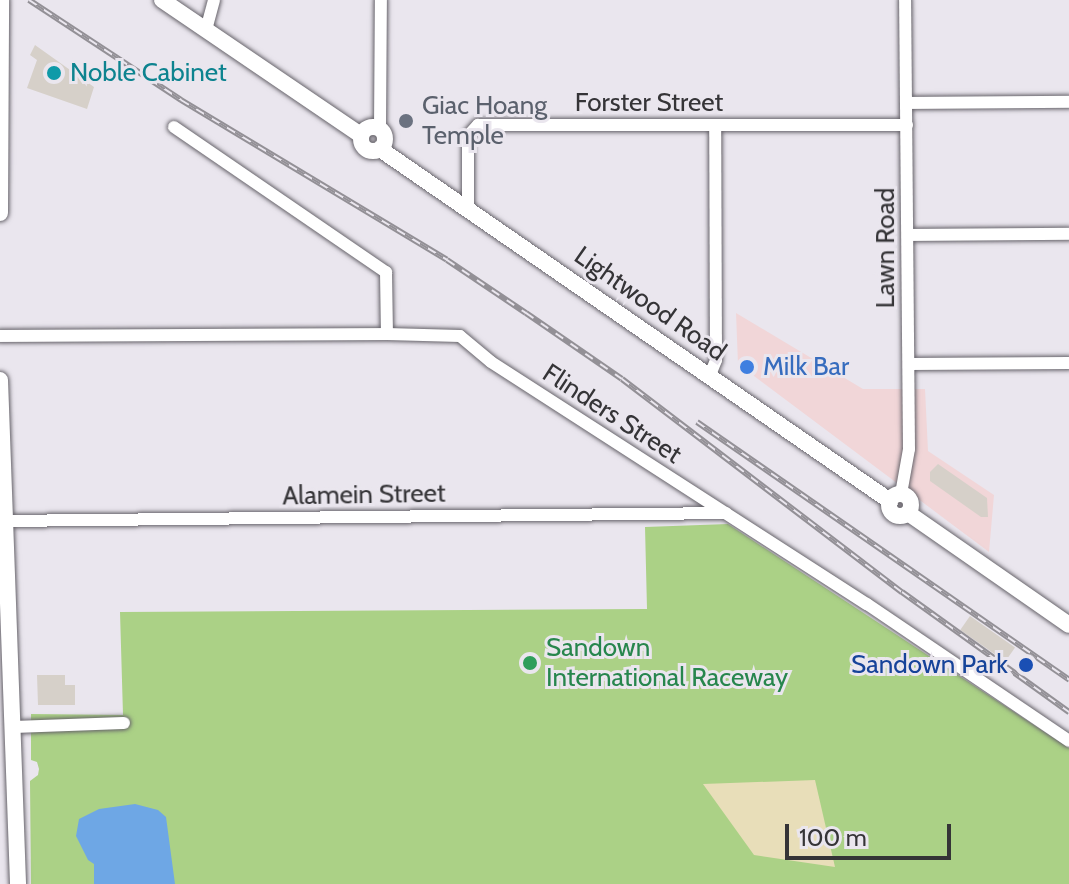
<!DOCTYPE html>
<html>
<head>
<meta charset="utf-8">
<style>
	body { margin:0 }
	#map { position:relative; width:1069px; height:884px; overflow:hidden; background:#eae6ee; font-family:Cabin,sans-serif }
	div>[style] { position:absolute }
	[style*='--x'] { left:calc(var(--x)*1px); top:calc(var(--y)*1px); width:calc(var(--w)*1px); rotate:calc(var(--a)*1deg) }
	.commercial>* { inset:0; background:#f1d6d8 }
	.green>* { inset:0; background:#abd186 }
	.sand>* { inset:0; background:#e8deb9 }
	.water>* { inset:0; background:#6ea7e5 }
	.building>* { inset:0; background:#d6d0c9; transform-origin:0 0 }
	.roads { filter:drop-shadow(0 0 2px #67646b) drop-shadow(0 0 2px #67646b) }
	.minor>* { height:12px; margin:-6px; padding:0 6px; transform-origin:6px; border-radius:6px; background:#fff }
	.secondary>* { height:16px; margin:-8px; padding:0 8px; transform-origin:8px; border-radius:8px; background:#fff }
	.secondary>.ring { margin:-8px; padding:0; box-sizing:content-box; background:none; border:16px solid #fff; border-radius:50% }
	.rail>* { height:6px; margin-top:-3px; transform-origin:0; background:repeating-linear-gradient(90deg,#eae6ee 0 9px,#939096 0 18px); box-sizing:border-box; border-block:2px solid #939096 }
	.dots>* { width:22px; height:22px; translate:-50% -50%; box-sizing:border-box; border:4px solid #eae6ee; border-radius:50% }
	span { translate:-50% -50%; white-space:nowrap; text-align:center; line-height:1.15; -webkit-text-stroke:6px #eae6ee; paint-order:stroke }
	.culture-label { font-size:26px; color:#0d838f }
	.left { translate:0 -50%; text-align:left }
	.street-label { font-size:26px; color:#353437 }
	.worship-label { font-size:26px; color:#5b616d }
	.shop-label { font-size:26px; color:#366cbe }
	.leisure-label { font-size:26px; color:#27864d }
	.transit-label { font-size:26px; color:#164399 }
	.right { translate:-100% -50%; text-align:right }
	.scale { position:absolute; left:785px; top:824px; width:166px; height:36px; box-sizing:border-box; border:4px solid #353437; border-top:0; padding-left:10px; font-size:24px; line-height:28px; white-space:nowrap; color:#353437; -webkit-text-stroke:6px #eae6ee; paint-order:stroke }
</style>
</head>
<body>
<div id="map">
	<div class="commercial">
		<i style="clip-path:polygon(736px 313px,863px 389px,925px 389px,928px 451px,994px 495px,989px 552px,738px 364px)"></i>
	</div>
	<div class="green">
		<i style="clip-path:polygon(728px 524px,1069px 748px,1069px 884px,31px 884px,30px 781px,38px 775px,39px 769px,37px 762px,31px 760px,31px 714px,123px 715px,120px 612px,647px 609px,645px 527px)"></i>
	</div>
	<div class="sand">
		<i style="clip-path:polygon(815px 780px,835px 867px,754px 855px,703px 784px)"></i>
	</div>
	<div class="water">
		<i style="clip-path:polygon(135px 804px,158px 810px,166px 817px,175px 884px,94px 884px,94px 864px,88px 860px,76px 836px,79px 819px,99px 809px)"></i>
	</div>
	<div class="building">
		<i style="clip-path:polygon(35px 45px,94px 87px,87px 109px,27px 88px,37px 60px,30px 55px)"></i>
		<i style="clip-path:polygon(938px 464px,987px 498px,988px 517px,981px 517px,930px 481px,930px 472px)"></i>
		<i style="left:970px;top:616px;width:55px;height:17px;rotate:35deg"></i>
		<i style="clip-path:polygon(37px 675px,65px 675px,65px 685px,75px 685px,75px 705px,38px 705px)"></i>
	</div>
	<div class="roads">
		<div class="minor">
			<i style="--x:206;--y:30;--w:31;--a:-75"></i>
			<i style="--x:907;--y:103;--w:162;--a:-0.4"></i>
			<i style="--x:174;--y:127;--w:257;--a:34.4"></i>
			<i style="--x:386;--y:272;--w:62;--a:89.1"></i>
			<i style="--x:387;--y:334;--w:73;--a:1.6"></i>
			<i style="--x:460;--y:336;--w:40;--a:40"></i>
			<i style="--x:491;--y:362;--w:447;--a:32.8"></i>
			<i style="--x:867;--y:604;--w:244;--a:34.1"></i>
			<i style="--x:380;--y:128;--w:128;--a:-89.6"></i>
			<i style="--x:468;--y:209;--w:73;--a:-90"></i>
			<i style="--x:468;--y:136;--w:15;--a:-48"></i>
			<i style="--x:478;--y:125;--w:429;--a:0"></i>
			<i style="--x:909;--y:235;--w:160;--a:-0.4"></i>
			<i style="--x:0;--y:336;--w:387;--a:-0.3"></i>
			<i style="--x:909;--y:364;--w:160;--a:-0.4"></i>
			<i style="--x:710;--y:375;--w:16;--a:-68"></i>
			<i style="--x:716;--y:360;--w:234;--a:-90.2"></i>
			<i style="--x:901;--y:494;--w:46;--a:-79.9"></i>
			<i style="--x:909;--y:449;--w:449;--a:-90.5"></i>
			<i style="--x:2;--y:521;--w:724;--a:-0.63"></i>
			<i style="--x:13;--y:727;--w:111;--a:-2.1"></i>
		</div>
		<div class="secondary">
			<i style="--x:162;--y:0;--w:240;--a:34.2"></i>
			<i class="ring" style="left:361px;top:127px;width:8px;height:8px"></i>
			<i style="--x:380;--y:149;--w:620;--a:34.61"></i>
			<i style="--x:0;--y:213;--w:213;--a:-89.7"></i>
			<i style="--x:0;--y:380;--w:504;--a:87.95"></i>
			<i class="ring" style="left:889px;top:494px;width:6px;height:6px"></i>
			<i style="--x:908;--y:513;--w:196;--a:34.8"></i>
		</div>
	</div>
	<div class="rail">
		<i style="--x:29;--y:0;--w:182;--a:33.3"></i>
		<i style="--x:181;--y:100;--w:310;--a:31"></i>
		<i style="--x:447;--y:260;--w:95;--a:33.9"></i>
		<i style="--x:526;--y:313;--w:116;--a:34.5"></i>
		<i style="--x:622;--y:379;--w:352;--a:37.3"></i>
		<i style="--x:902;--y:592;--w:206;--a:35.7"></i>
		<i style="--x:697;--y:422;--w:453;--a:34.7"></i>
	</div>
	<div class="dots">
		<i style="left:54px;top:73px;background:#0f9aa8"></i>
		<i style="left:406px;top:121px;background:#6b7280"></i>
		<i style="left:747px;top:367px;background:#3f7fe0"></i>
		<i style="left:530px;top:663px;background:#2e9e5b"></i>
		<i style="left:1026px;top:665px;background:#1a4fb4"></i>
	</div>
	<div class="culture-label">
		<span class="left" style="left:70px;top:73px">Noble Cabinet</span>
	</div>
	<div class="street-label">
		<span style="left:649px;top:103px">Forster Street</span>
		<span style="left:886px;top:248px;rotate:-90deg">Lawn Road</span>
		<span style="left:650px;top:304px;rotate:35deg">Lightwood Road</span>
		<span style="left:612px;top:414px;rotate:33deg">Flinders Street</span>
		<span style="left:364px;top:495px;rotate:-1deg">Alamein Street</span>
	</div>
	<div class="worship-label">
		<span class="left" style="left:422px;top:121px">Giac Hoang<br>Temple</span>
	</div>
	<div class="shop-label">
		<span class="left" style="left:763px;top:367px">Milk Bar</span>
	</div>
	<div class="leisure-label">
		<span class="left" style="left:546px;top:663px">Sandown<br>International Raceway</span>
	</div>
	<div class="transit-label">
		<span class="right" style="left:1008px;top:665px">Sandown Park</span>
	</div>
	<div class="scale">100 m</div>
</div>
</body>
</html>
